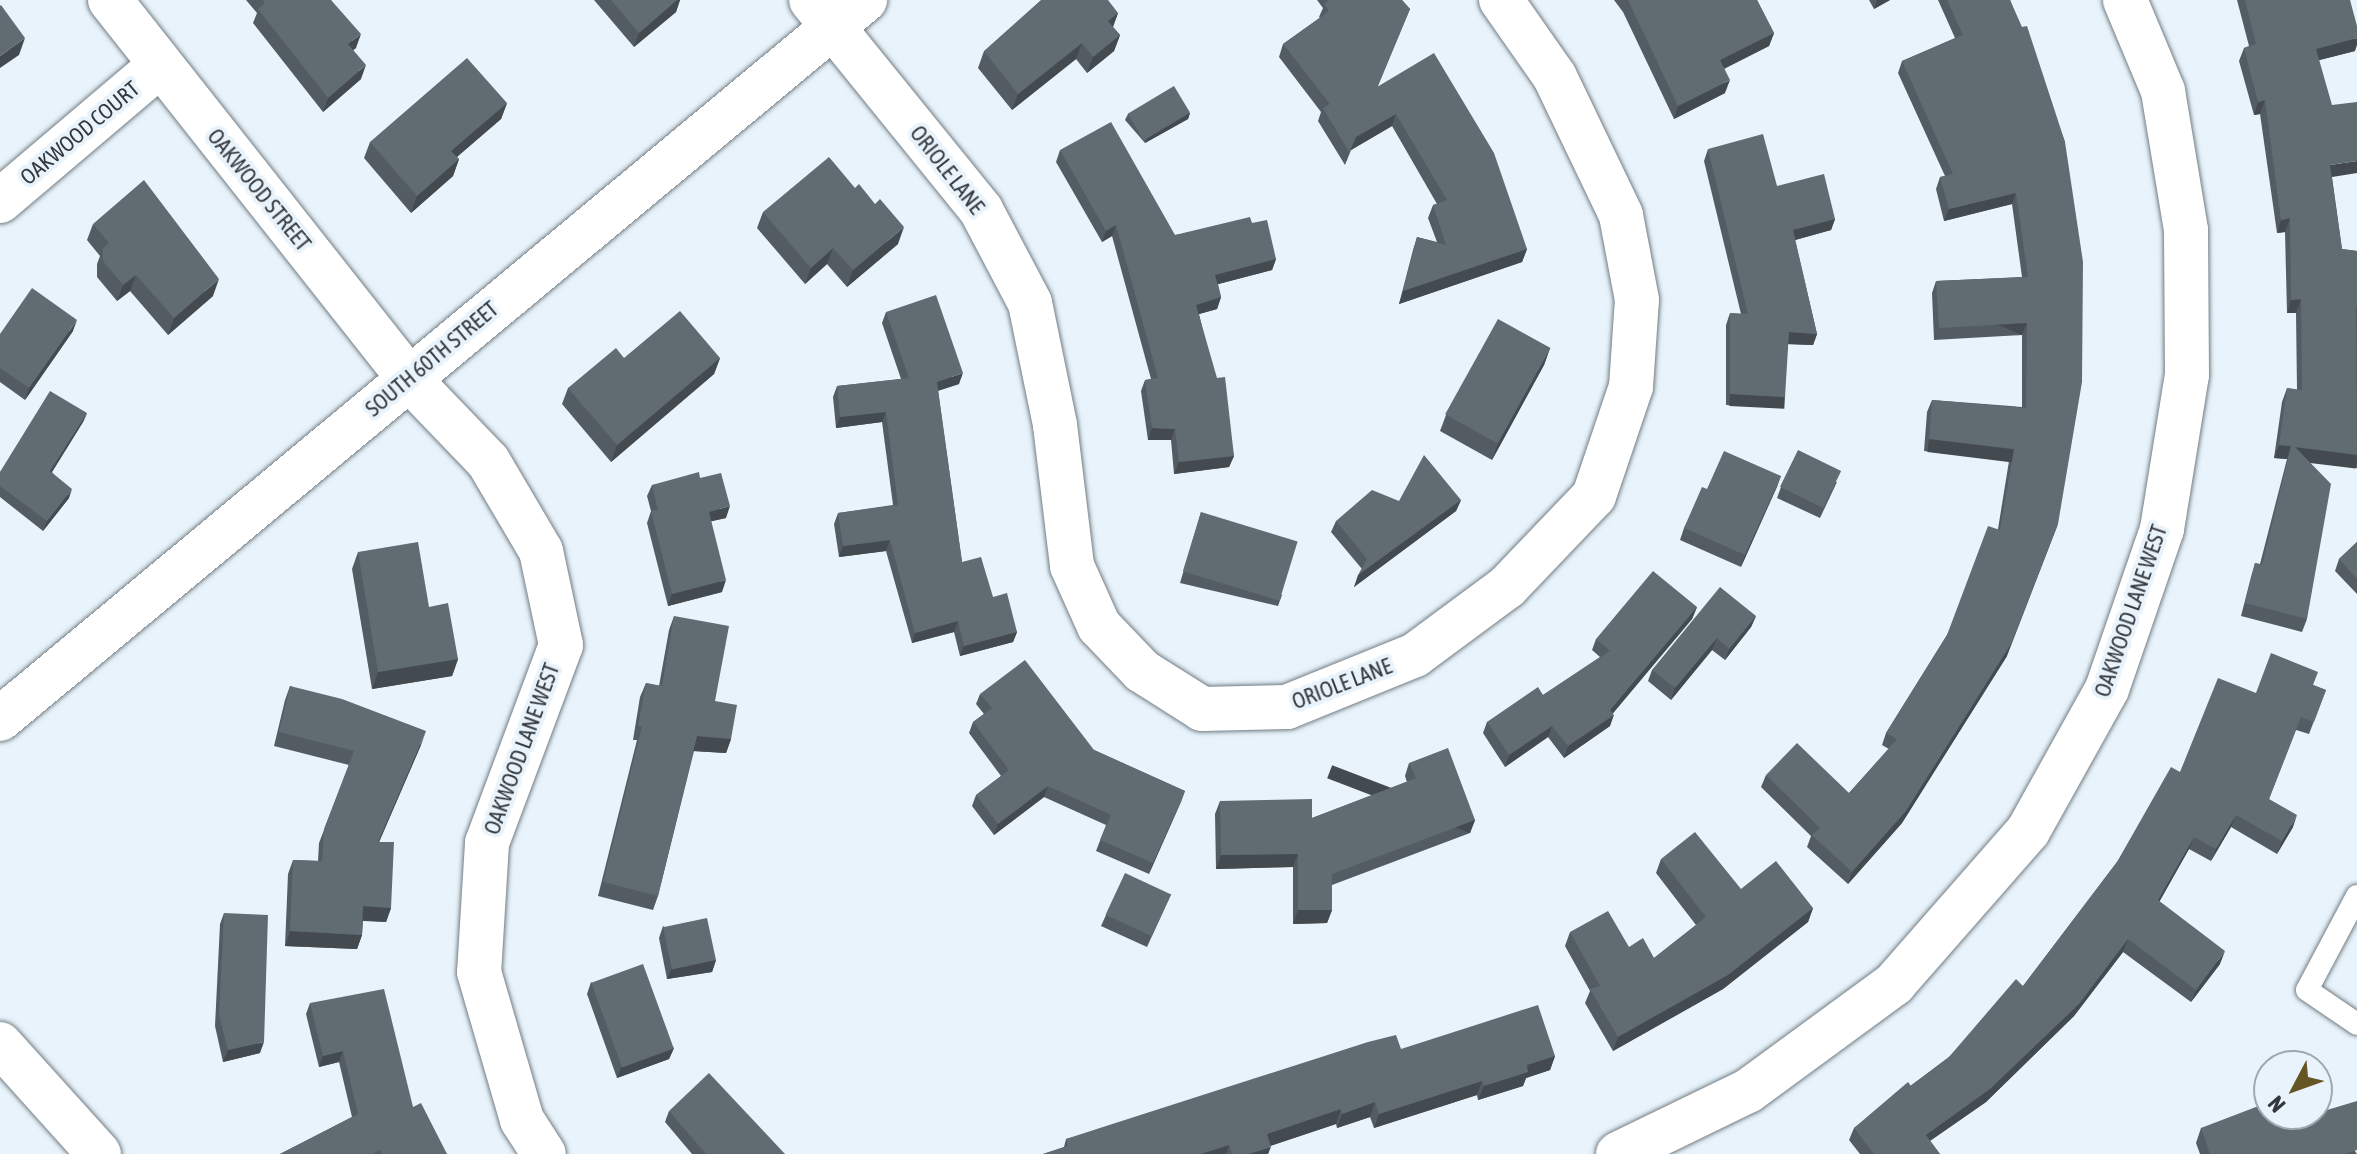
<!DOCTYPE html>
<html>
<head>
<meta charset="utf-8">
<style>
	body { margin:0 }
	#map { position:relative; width:2357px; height:1154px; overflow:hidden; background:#e8f3fb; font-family:"Asap Condensed",sans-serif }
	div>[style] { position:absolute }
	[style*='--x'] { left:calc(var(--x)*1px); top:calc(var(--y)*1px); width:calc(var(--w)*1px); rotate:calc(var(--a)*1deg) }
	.roads { filter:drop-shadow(0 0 2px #737d84) drop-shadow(0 0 2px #737d84) }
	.service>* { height:22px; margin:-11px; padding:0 11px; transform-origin:11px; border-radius:11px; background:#fff }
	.minor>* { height:44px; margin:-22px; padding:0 22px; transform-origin:22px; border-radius:22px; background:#fff }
	.tertiary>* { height:44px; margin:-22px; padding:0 22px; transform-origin:22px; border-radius:22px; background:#fff }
	.wall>* { inset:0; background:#535c62 }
	.shaded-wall>* { inset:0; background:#444b50; transform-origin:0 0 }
	.building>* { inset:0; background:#616b72; transform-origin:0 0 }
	span { translate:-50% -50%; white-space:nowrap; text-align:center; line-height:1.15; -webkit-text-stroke:8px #e8f3fb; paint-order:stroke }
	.street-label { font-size:22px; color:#34383c }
	.north { position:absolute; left:2253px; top:1050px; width:80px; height:80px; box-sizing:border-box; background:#e8f3fb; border:2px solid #a0a8af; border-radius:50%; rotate:229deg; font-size:22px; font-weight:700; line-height:32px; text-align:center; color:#34383c }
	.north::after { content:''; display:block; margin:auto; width:28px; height:36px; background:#665623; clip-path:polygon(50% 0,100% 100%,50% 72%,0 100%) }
</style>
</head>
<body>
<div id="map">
	<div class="roads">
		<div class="service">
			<i style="--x:2357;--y:896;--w:106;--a:118"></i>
			<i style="--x:2307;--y:990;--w:60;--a:34.2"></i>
		</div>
		<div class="minor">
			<i style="--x:110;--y:0;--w:483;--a:51.7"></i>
			<i style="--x:409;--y:379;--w:114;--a:46.1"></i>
			<i style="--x:488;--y:461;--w:104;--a:59.5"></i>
			<i style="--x:541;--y:551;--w:96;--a:78"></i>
			<i style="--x:561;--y:645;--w:211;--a:110.5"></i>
			<i style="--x:487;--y:843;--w:129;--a:93.5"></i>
			<i style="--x:479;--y:972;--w:154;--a:73.8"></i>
			<i style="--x:522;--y:1120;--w:40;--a:57.1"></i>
			<i style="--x:811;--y:0;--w:270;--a:51"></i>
			<i style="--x:981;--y:210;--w:105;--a:62.2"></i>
			<i style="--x:1030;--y:303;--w:125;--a:78.4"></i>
			<i style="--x:1055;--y:425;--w:142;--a:83.1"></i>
			<i style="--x:1072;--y:566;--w:66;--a:65.8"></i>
			<i style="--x:1099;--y:626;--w:62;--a:46.3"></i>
			<i style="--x:1142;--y:671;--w:71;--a:32.3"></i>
			<i style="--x:1202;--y:709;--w:85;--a:-1.3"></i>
			<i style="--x:1287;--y:707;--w:138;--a:-22.1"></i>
			<i style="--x:1415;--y:655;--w:114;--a:-36.5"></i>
			<i style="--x:1507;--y:587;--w:126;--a:-46.3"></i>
			<i style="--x:1594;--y:496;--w:115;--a:-71.3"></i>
			<i style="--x:1631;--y:387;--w:87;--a:-86.1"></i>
			<i style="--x:1637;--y:300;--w:86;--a:-100.7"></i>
			<i style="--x:1621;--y:215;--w:153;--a:-115.6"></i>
			<i style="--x:1555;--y:77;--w:94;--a:-125"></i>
			<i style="--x:0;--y:201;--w:209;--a:-40.3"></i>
			<i style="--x:0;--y:719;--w:1125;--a:-39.73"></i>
			<i style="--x:1618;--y:1154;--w:144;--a:-25.9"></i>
			<i style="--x:1748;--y:1091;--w:181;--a:-36.2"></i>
			<i style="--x:1894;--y:984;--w:203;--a:-48.8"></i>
			<i style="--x:2028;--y:831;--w:162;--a:-60.9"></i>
			<i style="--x:2107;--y:689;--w:169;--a:-71"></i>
			<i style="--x:2162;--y:529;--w:156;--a:-80.8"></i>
			<i style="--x:2187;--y:375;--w:145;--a:-90.4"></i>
			<i style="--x:2186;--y:230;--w:141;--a:-99.4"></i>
			<i style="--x:2163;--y:91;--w:99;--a:-112.7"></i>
		</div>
		<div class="tertiary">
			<i style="--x:0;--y:1044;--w:148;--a:48"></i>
		</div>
	</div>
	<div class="wall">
		<i style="clip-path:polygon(246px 0,331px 0,356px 48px,353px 50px,361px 79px,323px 112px,253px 23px,257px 13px)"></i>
		<i style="clip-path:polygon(594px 0,680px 0,676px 12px,634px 47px)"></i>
		<i style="clip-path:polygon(1317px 0,1402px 0,1410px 9px,1378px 86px,1527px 249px,1522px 262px,1399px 304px,1413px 250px,1417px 237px,1437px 242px,1428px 218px,1433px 205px,1437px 204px,1392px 126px,1351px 150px,1345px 165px,1318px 121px,1321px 112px,1279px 57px,1283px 44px,1320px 18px,1319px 17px,1323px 8px)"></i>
		<i style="clip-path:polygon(1614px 0,1757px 0,1774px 33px,1769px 46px,1724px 69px,1725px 93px,1674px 119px,1623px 12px)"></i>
		<i style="clip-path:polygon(1869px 0,1890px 0,1874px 9px)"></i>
		<i style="clip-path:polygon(1938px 0,2010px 0,2065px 142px,2007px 656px,1902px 823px,1848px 884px,1807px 847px,1811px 836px,1761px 787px,1766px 775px,1849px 793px,1889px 749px,1882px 745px,1886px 733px,1947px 635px,1998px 529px,2009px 461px,1924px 451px,1927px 412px,1932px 400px,2022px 407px,2022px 335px,1934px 340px,1932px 293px,1936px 281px,2022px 277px,2012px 204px,1944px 221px,1936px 189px,1940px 177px,1945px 176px,1898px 73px,1902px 61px,1955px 38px)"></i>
		<i style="clip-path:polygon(2237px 0,2350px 0,2355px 51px,2319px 60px,2332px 177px,2342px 249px,2357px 251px,2357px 468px,2310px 462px,2307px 619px,2302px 632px,2241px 616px,2251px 577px,2255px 563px,2260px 564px,2287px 459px,2274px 458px,2282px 402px,2287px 388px,2297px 390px,2296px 313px,2287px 313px,2285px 232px,2277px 233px,2260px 114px,2254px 115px,2239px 61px,2244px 48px,2249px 46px)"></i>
		<i style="clip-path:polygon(1118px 13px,1113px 27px,1120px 35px,1114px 51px,1087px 73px,1076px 59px,1012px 110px,978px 68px,984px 51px)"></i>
		<i style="clip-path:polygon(507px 103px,501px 119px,457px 157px,459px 159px,453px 176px,411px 213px,364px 158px,370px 142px)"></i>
		<i style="clip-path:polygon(1190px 113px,1188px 119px,1145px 143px,1125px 120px,1128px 114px)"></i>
		<i style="clip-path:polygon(1708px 149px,1777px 186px,1835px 219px,1831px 230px,1795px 240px,1817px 334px,1813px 345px,1788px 344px,1781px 408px,1726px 405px,1726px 325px,1730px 313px,1741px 314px,1704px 161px)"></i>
		<i style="clip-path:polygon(1060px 150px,1175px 235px,1252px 223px,1276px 259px,1272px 270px,1218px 284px,1221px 297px,1217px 309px,1199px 314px,1234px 456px,1229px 467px,1174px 474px,1171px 440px,1148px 440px,1141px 391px,1145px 380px,1151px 379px,1112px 236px,1102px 242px,1056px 162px)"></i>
		<i style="clip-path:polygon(763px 212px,898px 244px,847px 287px,827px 264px,805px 284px,757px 228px)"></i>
		<i style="clip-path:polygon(93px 224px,213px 296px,168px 335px,130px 291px,117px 301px,97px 277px,97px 264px,100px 256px,87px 240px)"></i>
		<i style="clip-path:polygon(886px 312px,959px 384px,938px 391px,962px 562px,993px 597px,1017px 632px,1013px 642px,960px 656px,954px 632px,912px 643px,886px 551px,839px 557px,834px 524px,838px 513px,893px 505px,882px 422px,836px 428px,833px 397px,837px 386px,901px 379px,882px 323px)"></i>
		<i style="clip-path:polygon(73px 331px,25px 400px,0 382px,0 334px)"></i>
		<i style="clip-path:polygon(1550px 348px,1544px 365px,1492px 460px,1440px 431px,1446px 415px)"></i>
		<i style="clip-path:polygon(624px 358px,720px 358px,714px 374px,611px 462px,562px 404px,568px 388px)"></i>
		<i style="clip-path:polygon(87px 413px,83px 422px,52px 472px,69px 498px,43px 531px,0 497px,0 472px)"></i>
		<i style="clip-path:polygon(1781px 476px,1741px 567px,1680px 540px,1684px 528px,1707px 489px)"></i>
		<i style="clip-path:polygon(700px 478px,726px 518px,711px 521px,722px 592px,668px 606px,647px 523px,651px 511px,647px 496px,652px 485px)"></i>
		<i style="clip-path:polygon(1837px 482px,1820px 518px,1777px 498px,1781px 487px)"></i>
		<i style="clip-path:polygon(1461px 500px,1456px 511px,1354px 587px,1362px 569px,1331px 532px,1336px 521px)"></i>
		<i style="clip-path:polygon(1201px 512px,1282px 595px,1278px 606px,1180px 583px)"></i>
		<i style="clip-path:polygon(2357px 542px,2357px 594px,2335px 571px,2339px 559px)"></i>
		<i style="clip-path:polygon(358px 552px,429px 607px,458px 659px,452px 676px,372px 689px,352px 569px)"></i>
		<i style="clip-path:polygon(1697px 607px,1692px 619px,1613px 713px,1610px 726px,1564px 758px,1548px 737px,1505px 767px,1483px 733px,1487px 722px,1543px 695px,1600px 657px,1592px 650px,1596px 639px)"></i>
		<i style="clip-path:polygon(674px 616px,715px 701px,731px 739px,726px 753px,694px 751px,658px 896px,653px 910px,598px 896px,637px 740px,633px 740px,640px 697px,646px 683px,659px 686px,669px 630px)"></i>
		<i style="clip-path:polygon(1756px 616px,1751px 627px,1725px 660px,1712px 650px,1671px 700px,1648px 681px,1652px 670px)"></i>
		<i style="clip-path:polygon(2313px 685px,2326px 690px,2309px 734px,2296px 730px,2269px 799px,2293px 827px,2277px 854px,2231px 827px,2211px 861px,2189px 849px,2159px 902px,2220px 964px,2191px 1002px,2123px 952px,2074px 1016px,1986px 1102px,1930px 1141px,1940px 1154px,1860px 1154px,1849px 1140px,1854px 1128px,1949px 1057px,2023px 986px,2117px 862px,2180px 772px,2256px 693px)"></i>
		<i style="clip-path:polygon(290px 686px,421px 745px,379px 842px,391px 908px,386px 922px,363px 921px,362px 935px,357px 949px,285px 946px,288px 874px,293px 860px,318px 861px,319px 843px,349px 765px,274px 746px,285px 700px)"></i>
		<i style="clip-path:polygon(980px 694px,1094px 750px,1185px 791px,1149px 874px,1096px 851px,1106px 825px,1044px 797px,994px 835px,972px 806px,976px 795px,1001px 776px,969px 733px,973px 722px,984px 714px,976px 704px)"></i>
		<i style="clip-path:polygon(1409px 763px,1475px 820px,1470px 833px,1332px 885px,1332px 910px,1327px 923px,1293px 924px,1293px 867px,1216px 869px,1215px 814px,1220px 801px,1312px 818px,1407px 782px,1405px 776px)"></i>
		<i style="clip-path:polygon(1661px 859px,1741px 889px,1813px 908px,1808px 922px,1723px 989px,1613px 1051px,1585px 1003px,1590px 991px,1565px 946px,1570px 932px,1629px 947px,1654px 958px,1696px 925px,1656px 873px)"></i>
		<i style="clip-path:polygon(1171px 894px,1147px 947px,1101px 926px,1106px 915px)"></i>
		<i style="clip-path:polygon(224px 913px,260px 1053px,223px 1062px,215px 1026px,220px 924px)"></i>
		<i style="clip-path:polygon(663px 926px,716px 960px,712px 972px,667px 979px,659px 938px)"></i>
		<i style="clip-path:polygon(591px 982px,674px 1048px,669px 1059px,617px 1078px,587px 994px)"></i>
		<i style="clip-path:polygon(310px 1003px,413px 1107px,447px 1154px,280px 1154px,352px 1117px,339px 1062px,319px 1067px,306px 1014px)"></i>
		<i style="clip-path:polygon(1401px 1049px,1555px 1056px,1550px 1070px,1526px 1078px,1523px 1086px,1478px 1100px,1477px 1095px,1374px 1128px,1370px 1117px,1337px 1128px,1336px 1124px,1270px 1146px,1268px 1154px,1043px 1154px,1064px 1147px,1066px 1139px)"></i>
		<i style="clip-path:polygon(2327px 1110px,2357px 1154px,2200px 1154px,2196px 1143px,2201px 1128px)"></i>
		<i style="clip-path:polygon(669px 1111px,785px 1154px,692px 1154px,665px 1122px)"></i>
	</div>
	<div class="shaded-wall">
		<i style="clip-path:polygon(677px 0,680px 0,676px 12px,634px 47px,639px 33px)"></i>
		<i style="clip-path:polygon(1877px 0,1890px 0,1874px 9px)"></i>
		<i style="clip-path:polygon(1118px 13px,1112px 29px,1108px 21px)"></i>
		<i style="clip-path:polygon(1774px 33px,1769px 46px,1715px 73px,1720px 60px)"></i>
		<i style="clip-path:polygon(361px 34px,356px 48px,343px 58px,348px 44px)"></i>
		<i style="clip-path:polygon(1120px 35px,1114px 51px,1087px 73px,1093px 57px)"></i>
		<i style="clip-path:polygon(25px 38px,19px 55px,0 68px,0 56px)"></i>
		<i style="clip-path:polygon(2357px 38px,2357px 45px,2355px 51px,2312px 62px,2316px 49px)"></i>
		<i style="clip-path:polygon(1082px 43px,1076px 59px,1012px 110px,1018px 94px)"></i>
		<i style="clip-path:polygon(366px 65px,361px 79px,323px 112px,328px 98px)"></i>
		<i style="clip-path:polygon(1730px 80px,1725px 93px,1674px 119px,1678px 106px)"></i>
		<i style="clip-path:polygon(2265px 100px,2260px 114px,2254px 115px,2258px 102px)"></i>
		<i style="clip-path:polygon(507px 103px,501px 119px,445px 167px,451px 151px)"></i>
		<i style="clip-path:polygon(1190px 113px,1188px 119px,1145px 143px,1147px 138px)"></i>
		<i style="clip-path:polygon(1396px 114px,1392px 126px,1351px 150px,1345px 165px,1356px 137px)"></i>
		<i style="clip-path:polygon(459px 159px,453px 176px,411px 213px,417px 196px)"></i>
		<i style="clip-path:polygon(2357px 161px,2357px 173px,2326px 178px,2330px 165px)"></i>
		<i style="clip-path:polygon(2016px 193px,2012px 204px,1944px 221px,1949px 209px)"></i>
		<i style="clip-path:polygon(2290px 218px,2285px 232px,2277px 233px,2281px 220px)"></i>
		<i style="clip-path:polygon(1835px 219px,1831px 230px,1788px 242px,1793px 230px)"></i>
		<i style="clip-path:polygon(1116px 225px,1112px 236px,1102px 242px,1106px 231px)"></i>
		<i style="clip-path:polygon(904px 227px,898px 244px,847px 287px,853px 270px)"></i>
		<i style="clip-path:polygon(833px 248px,827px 264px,805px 284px,811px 268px)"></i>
		<i style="clip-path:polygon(1527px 249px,1522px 262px,1399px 304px,1403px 291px)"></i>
		<i style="clip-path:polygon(1276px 259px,1272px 270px,1211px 286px,1215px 275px)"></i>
		<i style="clip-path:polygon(136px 275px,130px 291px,117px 301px,123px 285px)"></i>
		<i style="clip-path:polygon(219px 279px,213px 296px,168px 335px,174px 318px)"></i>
		<i style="clip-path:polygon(1221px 297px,1217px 309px,1192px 316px,1196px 305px)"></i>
		<i style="clip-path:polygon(2301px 299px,2296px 313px,2287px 313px,2291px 300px)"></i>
		<i style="clip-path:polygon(77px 320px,73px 331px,25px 400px,29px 388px)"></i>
		<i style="left:2027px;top:323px;width:13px;height:88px;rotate:113deg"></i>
		<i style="clip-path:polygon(1789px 332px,1817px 334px,1813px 345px,1785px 344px)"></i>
		<i style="clip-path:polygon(1550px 348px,1544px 365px,1492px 460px,1498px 443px)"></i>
		<i style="clip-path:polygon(720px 358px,714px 374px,611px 462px,617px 445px)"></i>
		<i style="clip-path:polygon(963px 373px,959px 384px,933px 392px,937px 382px)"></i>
		<i style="left:1730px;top:394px;width:55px;height:12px;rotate:3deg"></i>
		<i style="clip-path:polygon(886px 412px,882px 422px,836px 428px,840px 417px)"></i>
		<i style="clip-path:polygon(87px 413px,83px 422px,47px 480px,50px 471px)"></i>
		<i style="clip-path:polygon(1152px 428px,1175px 429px,1171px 440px,1148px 440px)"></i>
		<i style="left:1929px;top:439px;width:86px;height:13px;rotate:7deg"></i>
		<i style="clip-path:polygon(2279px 445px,2291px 446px,2287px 459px,2274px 458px)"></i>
		<i style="left:2295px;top:447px;width:63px;height:14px;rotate:7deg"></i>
		<i style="clip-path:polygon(1234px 456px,1229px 467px,1174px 474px,1179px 462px)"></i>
		<i style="clip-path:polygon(1781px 476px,1777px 487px,1741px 567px,1745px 555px)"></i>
		<i style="clip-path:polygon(72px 489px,69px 498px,43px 531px,47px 521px)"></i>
		<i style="clip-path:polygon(1461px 500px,1456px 511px,1354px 587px,1358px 575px)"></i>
		<i style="clip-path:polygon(730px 506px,726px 518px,704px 523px,709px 512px)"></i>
		<i style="clip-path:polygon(2058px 524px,2007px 656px,1902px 823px,1848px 884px,1852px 872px)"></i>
		<i style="clip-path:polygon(890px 540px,886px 551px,839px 557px,843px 546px)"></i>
		<i style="clip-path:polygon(726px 580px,722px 592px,668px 606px,672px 594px)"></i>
		<i style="clip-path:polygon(1697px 607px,1692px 619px,1609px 718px,1614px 715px,1610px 726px,1564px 758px,1568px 746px,1610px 710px)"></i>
		<i style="clip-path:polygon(1756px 616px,1751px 627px,1725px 660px,1729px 649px)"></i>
		<i style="clip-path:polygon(958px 621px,954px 632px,912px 643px,915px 633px)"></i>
		<i style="clip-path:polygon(1017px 632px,1013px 642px,960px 656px,964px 646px)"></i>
		<i style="clip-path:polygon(1717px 638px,1712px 650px,1671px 700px,1675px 688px)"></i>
		<i style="clip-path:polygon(458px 659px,452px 676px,372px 689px,378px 672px)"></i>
		<i style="clip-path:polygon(1552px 726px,1548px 737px,1505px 767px,1509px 755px)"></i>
		<i style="clip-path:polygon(426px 731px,421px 745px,373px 856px,378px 842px)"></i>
		<i style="clip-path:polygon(697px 736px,731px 739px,726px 753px,692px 751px)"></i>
		<i style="clip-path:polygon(1048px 786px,1044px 797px,994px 835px,998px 824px)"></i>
		<i style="clip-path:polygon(1185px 791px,1181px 802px,1149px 874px,1153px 863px)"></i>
		<i style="clip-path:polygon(2236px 815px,2231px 827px,2211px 861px,2216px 849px)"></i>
		<i style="clip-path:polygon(2297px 815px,2293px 827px,2277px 854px,2282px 841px)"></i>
		<i style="left:1475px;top:820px;width:14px;height:153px;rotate:111deg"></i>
		<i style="clip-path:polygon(2194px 837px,2189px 849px,2153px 913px,2158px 900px)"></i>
		<i style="clip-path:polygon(1298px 854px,1293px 867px,1216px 869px,1221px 855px)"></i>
		<i style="clip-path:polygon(363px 906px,391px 908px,386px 922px,358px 920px)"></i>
		<i style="clip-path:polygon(1813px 908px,1808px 922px,1723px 989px,1613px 1051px,1618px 1037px)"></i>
		<i style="clip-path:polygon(1298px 910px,1332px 910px,1327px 923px,1293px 924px)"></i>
		<i style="clip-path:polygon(290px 931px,362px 935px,357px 949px,285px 946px)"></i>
		<i style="clip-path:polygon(2128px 939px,2123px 952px,2074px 1016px,1986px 1102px,1921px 1147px,1926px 1135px)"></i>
		<i style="clip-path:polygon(2225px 951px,2220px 964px,2191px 1002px,2196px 990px)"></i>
		<i style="clip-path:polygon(716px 960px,712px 972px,667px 979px,672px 968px)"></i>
		<i style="clip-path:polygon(264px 1042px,260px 1053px,223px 1062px,228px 1050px)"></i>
		<i style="clip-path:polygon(674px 1048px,669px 1059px,617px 1078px,621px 1067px)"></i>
		<i style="clip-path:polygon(343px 1051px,339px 1062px,319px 1067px,323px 1056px)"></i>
		<i style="clip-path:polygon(1555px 1056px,1550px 1070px,1526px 1078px,1523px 1086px,1478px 1100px,1484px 1086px,1527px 1065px)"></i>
		<i style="clip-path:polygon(1482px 1081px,1477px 1095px,1374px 1128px,1379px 1114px)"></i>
		<i style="clip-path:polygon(1375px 1102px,1370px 1117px,1337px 1128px,1342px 1114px)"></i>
		<i style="clip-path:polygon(1341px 1109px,1336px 1124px,1261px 1149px,1267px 1134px)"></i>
		<i style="clip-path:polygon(1229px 1145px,1226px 1154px,1201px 1154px)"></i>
		<i style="clip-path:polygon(1271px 1147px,1268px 1154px,1249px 1154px)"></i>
	</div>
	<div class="building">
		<i style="clip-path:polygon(263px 0,331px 0,361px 34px,348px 44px,366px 65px,328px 98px,258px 9px,265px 3px)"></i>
		<i style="clip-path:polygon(611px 0,677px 0,639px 33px)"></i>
		<i style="clip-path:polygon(1041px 0,1108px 0,1118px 13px,1108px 21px,1120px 35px,1093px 57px,1082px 43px,1018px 94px,984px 51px)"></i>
		<i style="clip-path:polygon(1329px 0,1402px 0,1410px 9px,1377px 87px,1434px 53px,1494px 153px,1527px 249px,1403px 291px,1417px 237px,1446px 245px,1433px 205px,1447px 200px,1396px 114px,1356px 137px,1349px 152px,1323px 108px,1330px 104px,1283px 44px,1329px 11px,1324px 4px)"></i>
		<i style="clip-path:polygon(1628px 0,1757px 0,1774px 33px,1720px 60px,1730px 80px,1678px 106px)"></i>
		<i style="clip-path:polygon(1947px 0,2010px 0,2022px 27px,2027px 26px,2065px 142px,2083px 262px,2082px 382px,2058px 524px,2011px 644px,1906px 811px,1852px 872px,1812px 835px,1820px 828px,1766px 775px,1797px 743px,1849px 793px,1897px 739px,1886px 733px,1947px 635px,1988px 526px,2000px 530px,2014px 449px,1929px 439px,1932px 400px,2026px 408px,2027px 323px,1939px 328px,1936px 281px,2028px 277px,2016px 193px,1949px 209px,1940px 177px,1953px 174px,1902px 61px,1963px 35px)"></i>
		<i style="clip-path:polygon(2245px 0,2350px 0,2357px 26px,2357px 38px,2316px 49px,2332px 105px,2357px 102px,2357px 161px,2330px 165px,2342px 249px,2357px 251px,2357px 306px,2356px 306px,2357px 455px,2295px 447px,2331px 484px,2307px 619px,2245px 603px,2255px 563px,2262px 565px,2291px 446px,2279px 445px,2287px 388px,2302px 390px,2301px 299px,2291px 300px,2290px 218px,2281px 220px,2265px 100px,2258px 102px,2244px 48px,2256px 44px)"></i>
		<i style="clip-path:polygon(1px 5px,25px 38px,0 56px,0 6px)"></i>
		<i style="clip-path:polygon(467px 58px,507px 103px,451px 151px,459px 159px,417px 196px,370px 142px)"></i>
		<i style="left:1174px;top:86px;width:31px;height:54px;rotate:59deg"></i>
		<i style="clip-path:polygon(1111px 122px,1175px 235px,1250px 217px,1252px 223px,1267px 220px,1276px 259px,1215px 275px,1221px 297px,1196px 305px,1217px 378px,1225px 377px,1234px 456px,1179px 462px,1175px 429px,1152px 428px,1145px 380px,1158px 378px,1116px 225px,1106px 231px,1060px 150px)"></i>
		<i style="clip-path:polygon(1763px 134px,1777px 186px,1824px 174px,1835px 219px,1793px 230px,1817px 334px,1789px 332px,1785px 397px,1730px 394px,1730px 313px,1748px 314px,1708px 149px)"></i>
		<i style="clip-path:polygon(829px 157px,855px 188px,859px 184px,875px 204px,880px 199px,904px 227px,853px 270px,833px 248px,811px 268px,763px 212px)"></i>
		<i style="clip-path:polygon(144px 180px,219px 279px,174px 318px,136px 275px,123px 285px,103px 261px,103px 248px,109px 243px,93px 224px)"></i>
		<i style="clip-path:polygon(32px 288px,77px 320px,29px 388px,0 368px,0 334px)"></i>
		<i style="clip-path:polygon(936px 295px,963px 373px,937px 382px,962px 562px,981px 557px,993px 597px,1007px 593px,1017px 632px,964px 646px,958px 621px,915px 633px,890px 540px,843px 546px,838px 513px,898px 505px,886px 412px,840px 417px,837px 386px,909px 378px,886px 312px)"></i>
		<i style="clip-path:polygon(680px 311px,720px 358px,617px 445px,568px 388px,616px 348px,624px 358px)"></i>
		<i style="left:1498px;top:319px;width:60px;height:109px;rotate:29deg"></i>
		<i style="clip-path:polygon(50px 391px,87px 413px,50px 471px,72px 489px,47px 521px,0 486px,0 472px)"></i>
		<i style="left:1798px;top:450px;width:48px;height:41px;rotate:26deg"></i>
		<i style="clip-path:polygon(1724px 451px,1781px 476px,1745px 555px,1684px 528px,1702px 487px,1707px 489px)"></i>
		<i style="clip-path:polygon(1424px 455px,1461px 500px,1358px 575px,1367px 559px,1336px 521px,1372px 490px,1399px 501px)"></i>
		<i style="clip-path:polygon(699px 472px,700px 478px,721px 473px,730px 506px,709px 512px,726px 580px,672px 594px,651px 511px,658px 510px,652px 485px)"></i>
		<i style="left:1201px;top:512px;width:101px;height:62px;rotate:17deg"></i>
		<i style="clip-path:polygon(418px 542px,429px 607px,448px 603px,458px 659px,378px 672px,358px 552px)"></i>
		<i style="clip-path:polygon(2357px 542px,2357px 579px,2339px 559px)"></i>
		<i style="clip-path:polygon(1653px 571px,1697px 607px,1610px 710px,1614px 715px,1568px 746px,1552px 726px,1509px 755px,1487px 722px,1538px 687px,1543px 695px,1610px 651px,1596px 639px)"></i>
		<i style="clip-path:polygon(1720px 587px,1756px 616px,1729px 649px,1717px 638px,1675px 688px,1652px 670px)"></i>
		<i style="clip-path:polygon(674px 616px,729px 626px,715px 701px,737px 705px,731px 739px,697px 736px,658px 896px,603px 882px,642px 726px,638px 726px,646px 683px,662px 686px)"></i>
		<i style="clip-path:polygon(2271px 653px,2318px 672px,2313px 685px,2326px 690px,2314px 722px,2301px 717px,2269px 799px,2297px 815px,2282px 841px,2236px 815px,2216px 849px,2194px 837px,2158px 900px,2225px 951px,2196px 990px,2128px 939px,2079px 1004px,1990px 1089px,1926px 1135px,1940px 1154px,1874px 1154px,1854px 1128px,1908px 1082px,1911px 1086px,1949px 1057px,2016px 979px,2023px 986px,2117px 862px,2171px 767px,2180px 772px,2218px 678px,2256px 693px)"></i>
		<i style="clip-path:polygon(1025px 660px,1094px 750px,1185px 791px,1153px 863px,1100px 840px,1111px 815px,1048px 786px,998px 824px,976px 795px,1009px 770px,973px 722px,992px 708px,980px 694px)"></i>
		<i style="clip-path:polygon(290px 686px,342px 699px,426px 731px,378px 842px,394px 842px,391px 908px,363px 906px,362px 935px,290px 931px,293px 860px,322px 861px,324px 829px,354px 751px,279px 732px)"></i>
		<i style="clip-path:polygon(1448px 748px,1475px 820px,1332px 874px,1332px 910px,1298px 910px,1298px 854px,1221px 855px,1220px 801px,1312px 799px,1312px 818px,1416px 778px,1409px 763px)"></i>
		<i style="clip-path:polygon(1695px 832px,1741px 889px,1776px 861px,1813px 908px,1728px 975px,1618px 1037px,1590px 989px,1600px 986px,1570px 932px,1608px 911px,1629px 947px,1643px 938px,1654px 958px,1706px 917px,1661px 859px)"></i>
		<i style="left:1125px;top:873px;width:51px;height:46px;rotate:25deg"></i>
		<i style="clip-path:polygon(224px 913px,268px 915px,264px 1042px,228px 1050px,219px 1015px)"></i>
		<i style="left:707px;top:918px;width:43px;height:45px;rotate:78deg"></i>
		<i style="left:643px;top:964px;width:90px;height:55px;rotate:70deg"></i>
		<i style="clip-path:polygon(384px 989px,413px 1107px,421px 1103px,447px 1154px,382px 1154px,380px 1150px,372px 1154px,280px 1154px,358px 1114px,343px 1051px,323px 1056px,310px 1003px)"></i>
		<i style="clip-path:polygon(1538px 1005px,1555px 1056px,1527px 1065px,1528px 1072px,1484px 1086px,1482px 1081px,1379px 1114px,1375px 1102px,1342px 1114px,1341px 1109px,1267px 1134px,1271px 1147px,1249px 1154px,1232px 1154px,1229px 1145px,1201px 1154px,1043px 1154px,1068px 1146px,1066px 1139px,1103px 1127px,1368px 1042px,1396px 1035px,1401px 1049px)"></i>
		<i style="clip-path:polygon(709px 1073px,785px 1154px,706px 1154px,669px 1111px)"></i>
		<i style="clip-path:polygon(2320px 1090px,2327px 1110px,2357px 1101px,2357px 1150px,2344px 1154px,2210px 1154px,2201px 1128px,2269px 1102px,2269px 1114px,2317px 1114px,2317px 1091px)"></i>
	</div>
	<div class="street-label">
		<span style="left:80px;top:133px;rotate:-40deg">OAKWOOD COURT</span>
		<span style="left:947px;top:170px;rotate:52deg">ORIOLE LANE</span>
		<span style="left:259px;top:190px;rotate:51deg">OAKWOOD STREET</span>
		<span style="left:432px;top:359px;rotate:-40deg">SOUTH 60TH STREET</span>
		<span style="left:2131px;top:611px;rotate:-71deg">OAKWOOD LANE WEST</span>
		<span style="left:1342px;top:684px;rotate:-21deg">ORIOLE LANE</span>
		<span style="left:522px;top:749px;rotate:-70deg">OAKWOOD LANE WEST</span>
	</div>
	<div class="north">N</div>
</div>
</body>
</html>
